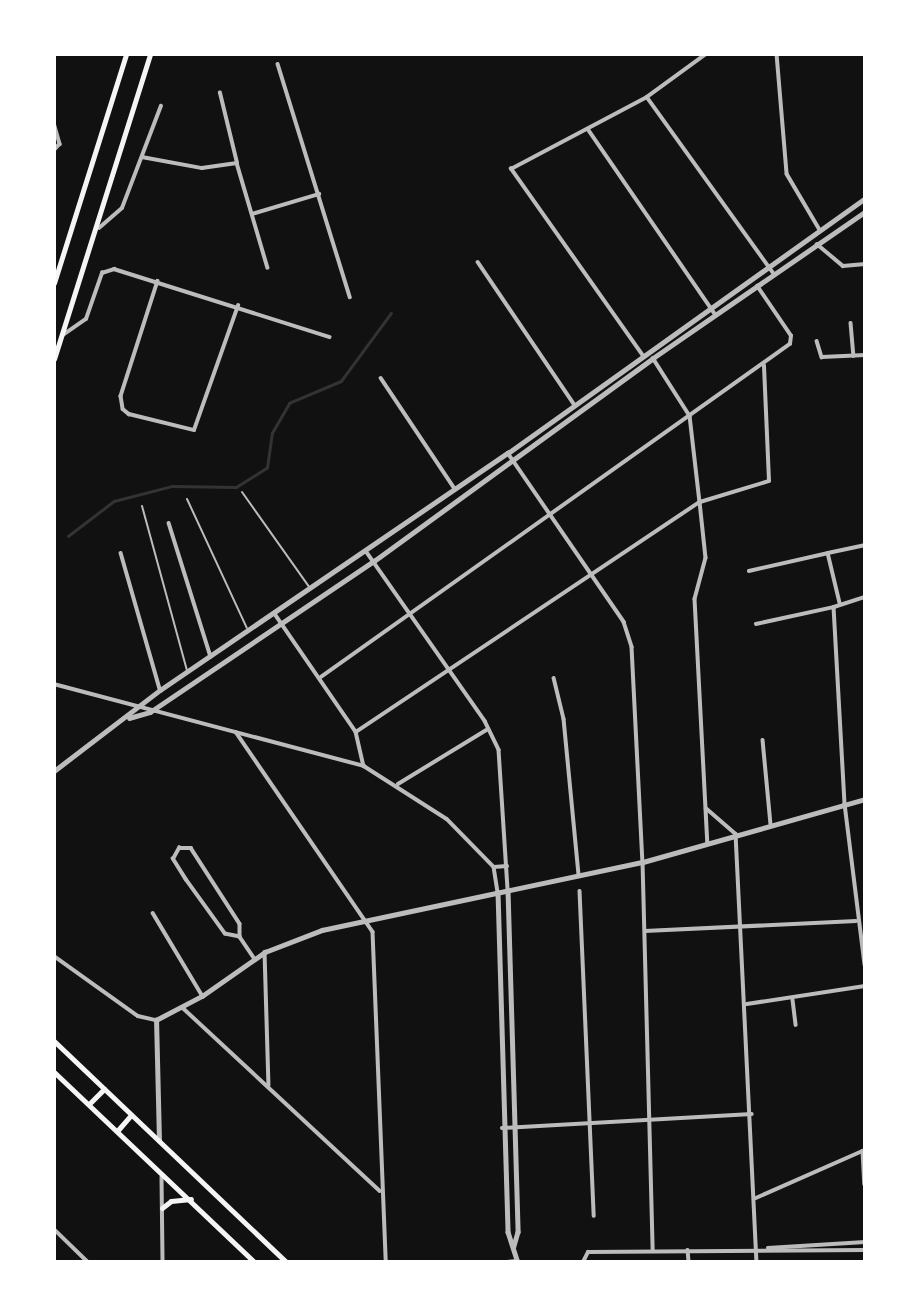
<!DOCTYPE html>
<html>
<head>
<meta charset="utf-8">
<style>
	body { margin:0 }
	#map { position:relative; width:919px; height:1316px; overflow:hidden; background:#111; font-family:Barlow,sans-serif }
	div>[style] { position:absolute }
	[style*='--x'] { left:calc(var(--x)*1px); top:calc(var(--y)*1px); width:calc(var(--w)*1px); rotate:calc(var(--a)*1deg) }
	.stream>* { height:2.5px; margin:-1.25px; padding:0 1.25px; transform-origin:1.25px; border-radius:1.25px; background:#333 }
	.service>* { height:2px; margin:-1px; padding:0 1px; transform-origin:1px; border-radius:1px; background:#bcbcbc }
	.minor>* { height:3.5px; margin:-1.75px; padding:0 1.75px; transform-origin:1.75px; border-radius:1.75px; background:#bcbcbc }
	.tertiary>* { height:4.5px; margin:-2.25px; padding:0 2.25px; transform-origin:2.25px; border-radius:2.25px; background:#bcbcbc }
	.primary>* { height:5px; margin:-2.5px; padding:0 2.5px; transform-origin:2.5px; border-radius:2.5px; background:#f5f5f5 }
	span { translate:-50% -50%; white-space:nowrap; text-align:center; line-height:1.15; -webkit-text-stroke:7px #fff; paint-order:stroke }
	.frame { position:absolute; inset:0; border:56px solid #fff; pointer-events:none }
</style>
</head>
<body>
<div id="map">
	<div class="stream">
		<i style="--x:68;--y:536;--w:58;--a:-37.3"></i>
		<i style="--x:114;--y:501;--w:60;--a:-14.5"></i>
		<i style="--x:172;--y:486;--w:64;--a:0.9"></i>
		<i style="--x:236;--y:487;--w:36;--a:-32"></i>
		<i style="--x:267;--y:468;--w:35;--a:-82"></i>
		<i style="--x:272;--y:433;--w:34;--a:-60"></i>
		<i style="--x:289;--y:403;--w:56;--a:-22.9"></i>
		<i style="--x:341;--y:381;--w:84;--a:-53.7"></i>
	</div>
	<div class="service">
		<i style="--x:242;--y:492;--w:118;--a:54.7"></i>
		<i style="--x:187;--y:499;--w:142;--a:65.1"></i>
		<i style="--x:142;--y:506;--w:170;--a:74.7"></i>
	</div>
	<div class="minor">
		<i style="--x:777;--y:54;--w:120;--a:85.2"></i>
		<i style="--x:787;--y:174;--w:65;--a:59.5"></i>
		<i style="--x:278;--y:64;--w:244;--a:72.8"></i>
		<i style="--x:647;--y:97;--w:218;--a:54.3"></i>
		<i style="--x:54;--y:123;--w:22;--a:74"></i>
		<i style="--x:60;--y:144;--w:9;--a:131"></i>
		<i style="--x:588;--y:129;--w:226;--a:55.5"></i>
		<i style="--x:142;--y:157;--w:61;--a:10.4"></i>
		<i style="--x:202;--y:168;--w:35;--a:-8"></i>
		<i style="--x:237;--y:163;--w:72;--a:-103.7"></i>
		<i style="--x:237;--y:163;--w:109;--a:73.6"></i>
		<i style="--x:252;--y:214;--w:70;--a:-16.6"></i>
		<i style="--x:99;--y:228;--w:30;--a:-41"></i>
		<i style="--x:122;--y:208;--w:109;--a:-69.1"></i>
		<i style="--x:817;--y:244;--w:34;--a:40"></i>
		<i style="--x:843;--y:266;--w:22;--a:-5"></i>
		<i style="--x:478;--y:262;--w:173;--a:55.9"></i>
		<i style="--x:158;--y:281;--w:121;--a:107.8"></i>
		<i style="--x:121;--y:396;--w:13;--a:81"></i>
		<i style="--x:123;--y:409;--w:8;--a:40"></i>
		<i style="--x:129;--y:414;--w:67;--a:13.8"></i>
		<i style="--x:194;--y:430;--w:132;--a:-70.5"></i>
		<i style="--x:851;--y:323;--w:33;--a:85"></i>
		<i style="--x:63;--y:335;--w:28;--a:-35"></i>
		<i style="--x:86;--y:319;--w:49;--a:-70.8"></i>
		<i style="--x:102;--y:273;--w:13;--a:-18"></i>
		<i style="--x:114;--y:269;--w:226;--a:17.5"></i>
		<i style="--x:817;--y:341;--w:17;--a:73"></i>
		<i style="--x:822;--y:357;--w:43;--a:-2.7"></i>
		<i style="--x:643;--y:356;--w:229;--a:-125.2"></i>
		<i style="--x:511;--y:169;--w:154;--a:-27.9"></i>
		<i style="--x:647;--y:97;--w:73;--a:-36.1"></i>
		<i style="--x:653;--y:358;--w:69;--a:57.5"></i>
		<i style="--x:690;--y:416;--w:87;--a:83.4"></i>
		<i style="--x:700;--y:502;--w:56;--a:83.9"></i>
		<i style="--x:706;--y:558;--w:42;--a:105"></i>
		<i style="--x:695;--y:599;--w:244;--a:87"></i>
		<i style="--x:381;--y:378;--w:133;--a:56.3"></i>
		<i style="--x:508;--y:453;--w:205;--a:55.5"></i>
		<i style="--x:624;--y:622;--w:26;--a:72"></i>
		<i style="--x:632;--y:647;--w:215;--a:87.1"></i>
		<i style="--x:643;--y:862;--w:388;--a:88.5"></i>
		<i style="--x:169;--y:523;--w:140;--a:72.6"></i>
		<i style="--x:366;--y:551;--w:208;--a:55"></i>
		<i style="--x:485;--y:721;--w:32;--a:64"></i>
		<i style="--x:499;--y:750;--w:140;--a:86.3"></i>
		<i style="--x:121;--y:553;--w:141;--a:74"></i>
		<i style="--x:828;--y:553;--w:38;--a:-12"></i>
		<i style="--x:749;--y:571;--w:81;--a:-12.8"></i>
		<i style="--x:828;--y:553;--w:51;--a:76.5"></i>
		<i style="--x:834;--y:607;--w:197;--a:86.8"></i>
		<i style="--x:845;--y:804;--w:162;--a:82.9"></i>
		<i style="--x:834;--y:607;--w:33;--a:-18"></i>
		<i style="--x:275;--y:614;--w:143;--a:55.5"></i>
		<i style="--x:356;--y:732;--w:35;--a:77"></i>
		<i style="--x:756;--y:624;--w:80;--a:-12.3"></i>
		<i style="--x:321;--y:677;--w:575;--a:-35.38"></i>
		<i style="--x:790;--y:344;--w:8;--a:-83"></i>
		<i style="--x:791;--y:336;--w:60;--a:-124.2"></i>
		<i style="--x:554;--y:678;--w:42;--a:76.3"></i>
		<i style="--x:564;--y:719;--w:157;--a:84.5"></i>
		<i style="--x:54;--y:684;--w:321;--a:14.8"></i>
		<i style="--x:364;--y:766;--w:98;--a:32.6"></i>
		<i style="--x:447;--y:819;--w:67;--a:45.6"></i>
		<i style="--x:494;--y:867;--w:13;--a:-4"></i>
		<i style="--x:236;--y:732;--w:242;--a:55.6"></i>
		<i style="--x:373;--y:932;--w:330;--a:87.7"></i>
		<i style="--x:356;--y:732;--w:414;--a:-33.8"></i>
		<i style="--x:700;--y:502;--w:72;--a:-16.9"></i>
		<i style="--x:769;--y:481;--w:115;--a:-92.5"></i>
		<i style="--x:763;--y:740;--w:84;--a:84.6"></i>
		<i style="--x:398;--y:784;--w:105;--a:-31.4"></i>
		<i style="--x:706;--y:808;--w:40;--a:41"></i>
		<i style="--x:736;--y:834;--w:429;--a:87.2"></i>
		<i style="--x:494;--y:867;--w:25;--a:81"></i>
		<i style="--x:580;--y:891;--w:325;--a:87.5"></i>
		<i style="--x:153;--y:913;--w:96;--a:59.1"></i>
		<i style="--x:645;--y:931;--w:211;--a:-2.7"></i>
		<i style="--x:240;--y:937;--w:15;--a:-169"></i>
		<i style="--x:225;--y:934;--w:67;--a:-125.8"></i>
		<i style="--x:186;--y:880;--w:25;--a:-122"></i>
		<i style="--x:173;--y:859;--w:13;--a:-61"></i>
		<i style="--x:179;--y:848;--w:12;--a:0"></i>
		<i style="--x:191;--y:848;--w:90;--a:57.2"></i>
		<i style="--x:240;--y:924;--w:13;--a:90"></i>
		<i style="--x:240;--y:937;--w:27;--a:56"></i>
		<i style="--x:265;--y:952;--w:133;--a:88.3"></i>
		<i style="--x:54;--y:956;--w:103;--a:35.5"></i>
		<i style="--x:138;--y:1016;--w:18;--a:13"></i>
		<i style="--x:793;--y:1000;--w:25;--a:83"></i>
		<i style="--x:747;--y:1004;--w:119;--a:-8.7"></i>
		<i style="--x:182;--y:1007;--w:270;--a:42.9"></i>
		<i style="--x:502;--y:1128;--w:250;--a:-3.2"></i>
		<i style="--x:863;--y:1151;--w:33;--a:87"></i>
		<i style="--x:162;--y:1177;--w:85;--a:89.3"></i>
		<i style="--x:756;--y:1198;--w:119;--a:-23.8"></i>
		<i style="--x:54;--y:1229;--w:47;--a:44.1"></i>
		<i style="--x:768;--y:1248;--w:97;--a:-3.5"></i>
		<i style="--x:688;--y:1250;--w:12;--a:85"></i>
		<i style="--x:507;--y:1262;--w:10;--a:-6"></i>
		<i style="--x:583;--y:1262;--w:11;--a:-63"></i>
		<i style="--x:588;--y:1252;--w:277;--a:-0.4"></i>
	</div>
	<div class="tertiary">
		<i style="--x:129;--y:718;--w:22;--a:-16"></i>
		<i style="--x:150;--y:712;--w:270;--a:-34"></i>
		<i style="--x:374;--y:561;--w:345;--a:-36"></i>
		<i style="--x:653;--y:358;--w:257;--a:-34.6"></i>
		<i style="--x:54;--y:771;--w:133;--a:-37.4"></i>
		<i style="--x:160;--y:690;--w:421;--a:-34.3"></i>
		<i style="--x:508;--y:453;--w:439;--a:-35.5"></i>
		<i style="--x:508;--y:890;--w:342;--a:88.3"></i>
		<i style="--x:518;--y:1232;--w:15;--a:106"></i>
		<i style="--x:498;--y:892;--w:340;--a:88.3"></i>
		<i style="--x:508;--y:1232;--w:32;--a:72"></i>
		<i style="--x:159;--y:1141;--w:121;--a:-91.4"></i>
		<i style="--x:156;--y:1020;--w:52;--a:-27.6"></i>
		<i style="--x:202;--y:996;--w:77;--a:-34.9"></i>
		<i style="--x:265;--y:952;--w:61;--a:-21.1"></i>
		<i style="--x:322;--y:930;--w:328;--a:-12"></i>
		<i style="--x:643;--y:862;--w:231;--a:-15.8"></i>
	</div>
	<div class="primary">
		<i style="--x:54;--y:283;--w:240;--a:-72.5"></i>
		<i style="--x:54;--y:359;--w:320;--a:-72.5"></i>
		<i style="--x:54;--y:1041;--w:320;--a:43.6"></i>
		<i style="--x:54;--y:1072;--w:276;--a:43.5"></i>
		<i style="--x:90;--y:1103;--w:20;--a:-45"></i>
		<i style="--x:118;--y:1130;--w:20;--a:-49"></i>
		<i style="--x:162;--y:1208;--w:11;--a:-38"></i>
		<i style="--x:171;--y:1201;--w:20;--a:-6"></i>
	</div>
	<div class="frame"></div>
</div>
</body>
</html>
